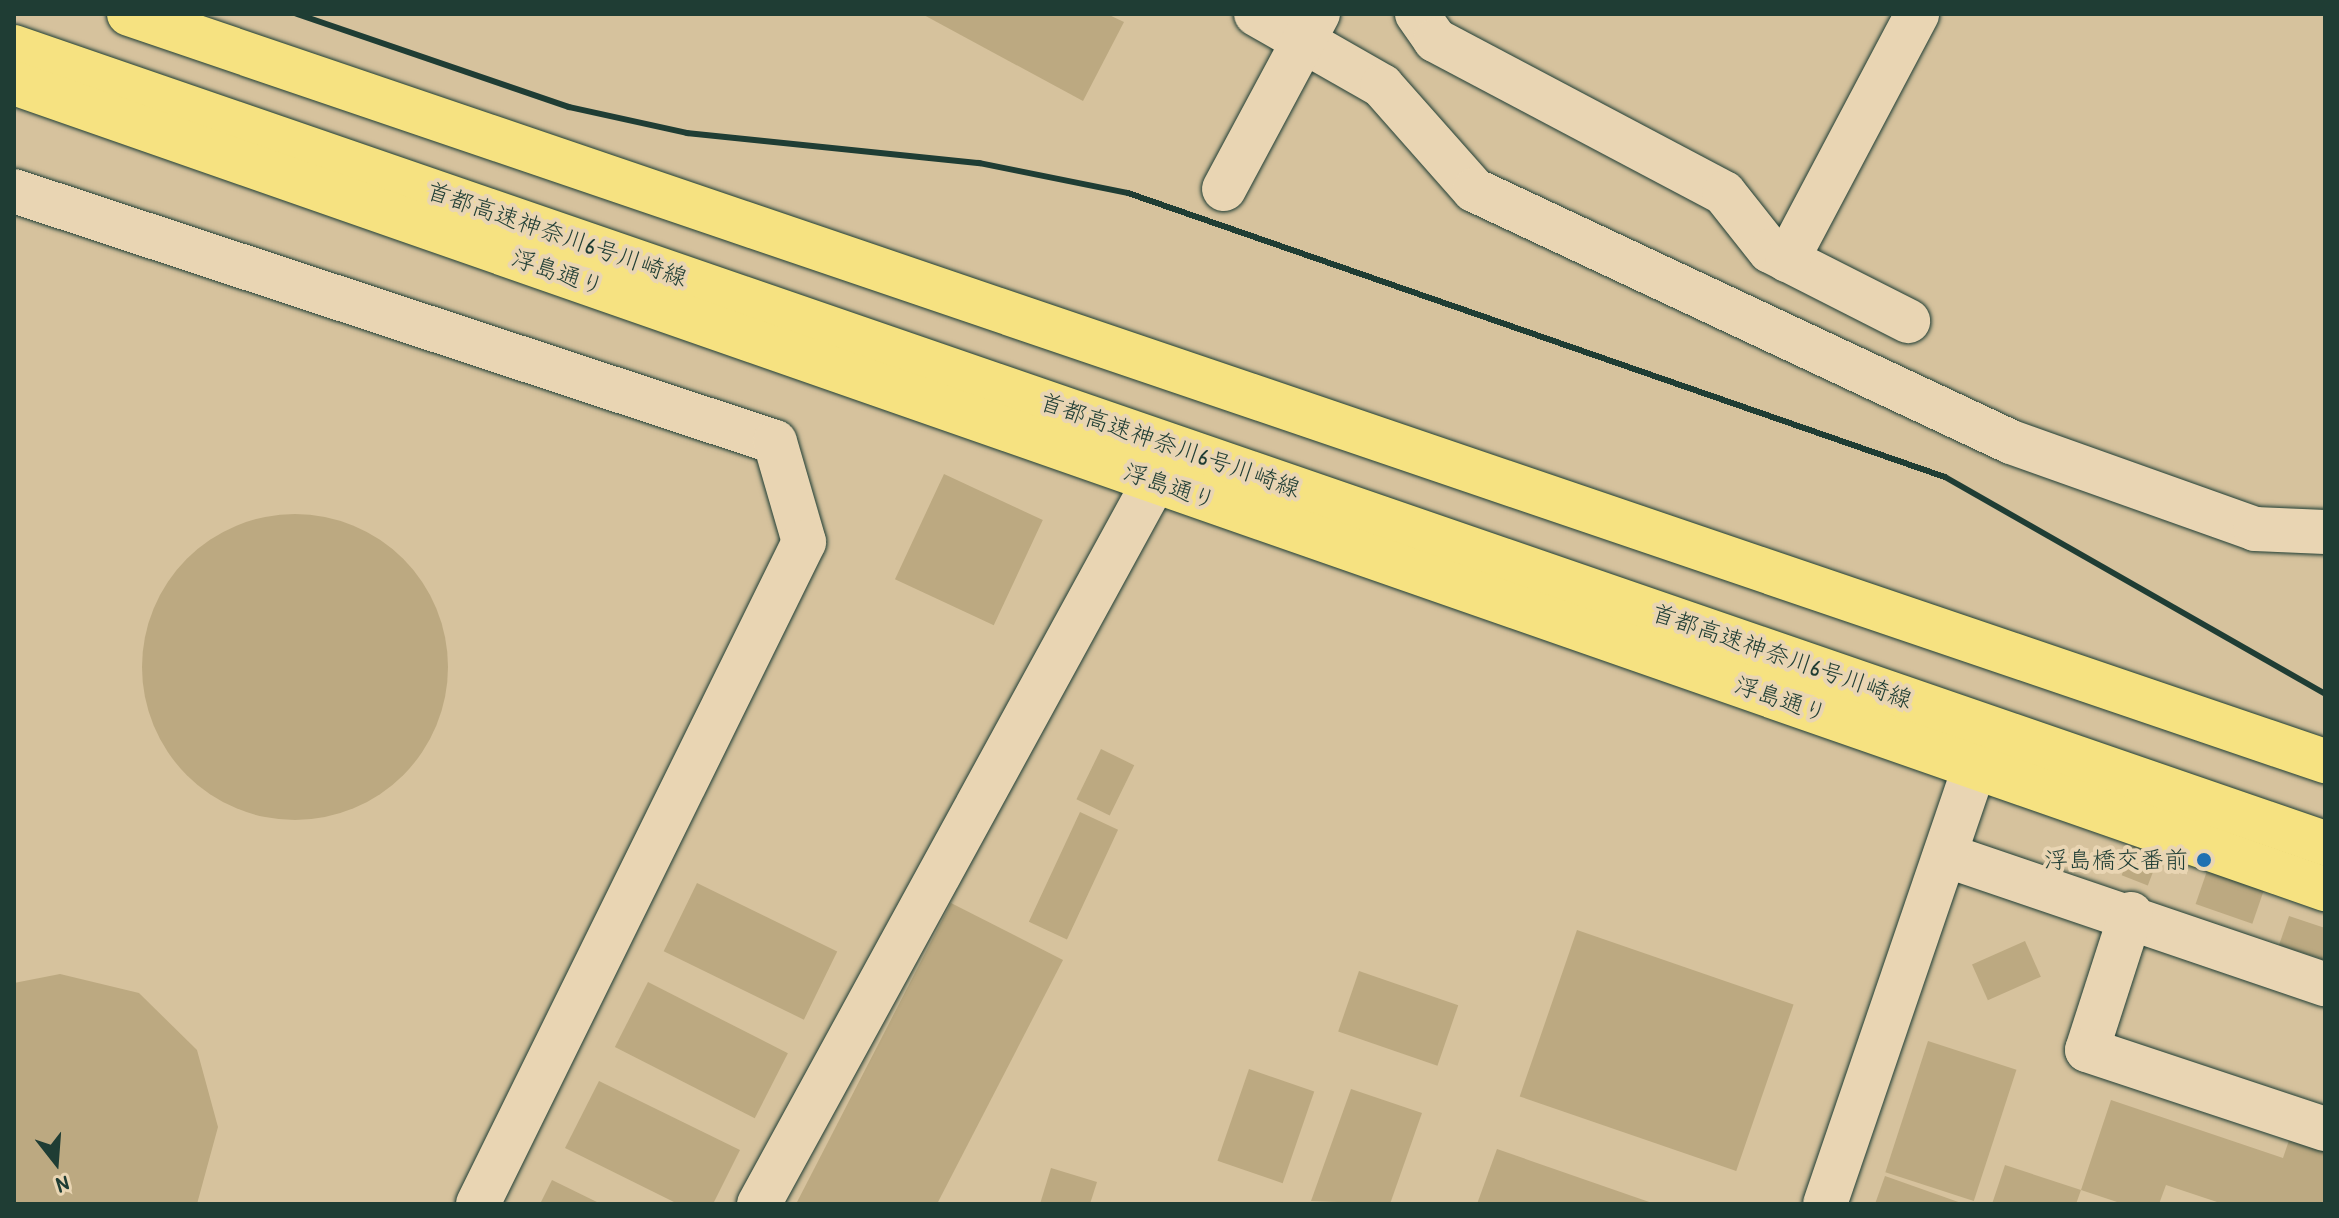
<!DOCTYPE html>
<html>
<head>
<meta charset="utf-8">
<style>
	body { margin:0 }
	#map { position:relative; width:2339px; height:1218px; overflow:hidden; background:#e7d1ac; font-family:"Patrick Hand","Klee One",sans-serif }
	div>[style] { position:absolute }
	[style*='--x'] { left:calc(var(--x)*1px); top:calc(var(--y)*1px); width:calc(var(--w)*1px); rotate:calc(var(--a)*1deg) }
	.built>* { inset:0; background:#d6c29d; transform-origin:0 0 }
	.building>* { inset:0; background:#bca981; transform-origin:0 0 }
	.round { border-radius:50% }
	.roads { filter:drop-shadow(0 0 2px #1f3d34) drop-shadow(0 0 2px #1f3d34) }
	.minor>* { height:44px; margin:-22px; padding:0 22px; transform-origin:22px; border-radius:22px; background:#e9d5b3 }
	.highway>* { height:44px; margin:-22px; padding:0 22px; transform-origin:22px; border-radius:22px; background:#f6e281 }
	.rail>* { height:6px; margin:-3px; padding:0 3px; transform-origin:3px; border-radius:3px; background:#1f3d34 }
	.dots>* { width:22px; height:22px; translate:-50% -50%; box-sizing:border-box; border:4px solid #e9d5b3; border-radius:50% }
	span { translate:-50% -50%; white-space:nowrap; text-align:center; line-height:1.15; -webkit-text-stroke:8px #e9d5b3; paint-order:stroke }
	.street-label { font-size:24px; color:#1f3d34 }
	.poi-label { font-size:24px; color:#1f3d34 }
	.right { translate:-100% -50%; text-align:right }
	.frame { position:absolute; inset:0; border:16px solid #1f3d34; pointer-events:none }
	.north { position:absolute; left:16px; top:1122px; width:80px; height:80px; -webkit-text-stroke:6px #e9d5b3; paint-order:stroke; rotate:163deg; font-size:22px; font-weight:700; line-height:32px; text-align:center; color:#1f3d34 }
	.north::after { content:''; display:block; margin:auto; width:28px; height:36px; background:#1f3d34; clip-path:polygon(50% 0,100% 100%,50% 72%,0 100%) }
</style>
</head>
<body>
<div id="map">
	<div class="built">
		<i style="left:14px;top:14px;width:2311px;height:1190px"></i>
	</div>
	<div class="building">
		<i style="clip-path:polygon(922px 14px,1107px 14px,1124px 22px,1083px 101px)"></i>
		<i style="left:944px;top:474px;width:109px;height:116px;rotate:25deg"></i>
		<i class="round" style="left:142px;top:514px;width:306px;height:306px"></i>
		<i style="left:1101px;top:749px;width:37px;height:56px;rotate:26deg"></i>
		<i style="left:1080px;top:812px;width:42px;height:121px;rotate:25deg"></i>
		<i style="left:2136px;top:838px;width:28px;height:40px;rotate:21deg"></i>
		<i style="left:2207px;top:871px;width:60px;height:35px;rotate:19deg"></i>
		<i style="left:697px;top:883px;width:156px;height:76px;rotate:26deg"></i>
		<i style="clip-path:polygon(951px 903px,1063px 960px,937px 1204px,796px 1204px)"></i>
		<i style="clip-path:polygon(2289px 916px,2325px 928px,2325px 960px,2279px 945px)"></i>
		<i style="left:1577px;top:930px;width:229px;height:176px;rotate:19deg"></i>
		<i style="left:2025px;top:941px;width:39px;height:58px;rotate:66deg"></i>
		<i style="left:1359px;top:971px;width:105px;height:64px;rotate:19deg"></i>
		<i style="clip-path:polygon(60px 974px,139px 993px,197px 1050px,218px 1127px,197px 1204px,14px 1204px,14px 983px)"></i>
		<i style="left:648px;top:982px;width:157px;height:73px;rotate:27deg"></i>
		<i style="left:1928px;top:1041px;width:93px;height:138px;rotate:18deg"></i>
		<i style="left:1249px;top:1069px;width:69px;height:97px;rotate:19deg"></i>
		<i style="clip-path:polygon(599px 1081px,740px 1150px,713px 1204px,678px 1204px,565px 1148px)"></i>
		<i style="clip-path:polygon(1351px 1089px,1422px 1113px,1390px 1204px,1311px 1201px)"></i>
		<i style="clip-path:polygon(2111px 1100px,2283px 1158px,2300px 1108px,2325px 1117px,2325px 1204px,2223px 1204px,2166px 1185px,2159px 1204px,2123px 1204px,2081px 1190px)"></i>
		<i style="clip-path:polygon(1497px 1149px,1655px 1204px,1477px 1204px)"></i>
		<i style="clip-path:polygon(2005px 1165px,2081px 1190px,2076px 1204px,1992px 1204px)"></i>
		<i style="clip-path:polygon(1051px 1168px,1097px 1182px,1090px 1204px,1040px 1204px)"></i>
		<i style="clip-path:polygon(1885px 1176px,1964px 1204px,1875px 1204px)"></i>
		<i style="clip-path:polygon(552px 1180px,601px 1204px,540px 1204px)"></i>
	</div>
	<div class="roads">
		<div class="minor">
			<i style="--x:1256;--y:14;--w:145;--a:29.7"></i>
			<i style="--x:1382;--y:86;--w:139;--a:48.5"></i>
			<i style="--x:1474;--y:190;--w:593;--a:25.14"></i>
			<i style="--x:2011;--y:442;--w:259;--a:19.6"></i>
			<i style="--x:2255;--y:529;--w:70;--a:2.5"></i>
			<i style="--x:1417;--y:14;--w:32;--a:55"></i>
			<i style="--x:1435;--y:40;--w:327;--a:27.9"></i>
			<i style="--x:1724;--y:193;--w:74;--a:51.6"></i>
			<i style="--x:1770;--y:251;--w:155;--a:26.9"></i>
			<i style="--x:1224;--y:189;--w:199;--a:-61.8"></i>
			<i style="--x:14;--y:191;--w:801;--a:18.25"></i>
			<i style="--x:775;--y:442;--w:104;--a:73.8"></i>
			<i style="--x:804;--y:542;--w:738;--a:116.22"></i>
			<i style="--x:1787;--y:260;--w:278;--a:-62.1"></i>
			<i style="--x:1945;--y:855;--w:401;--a:18.8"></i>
			<i style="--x:2131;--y:914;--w:143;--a:107.9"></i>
			<i style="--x:2087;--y:1050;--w:251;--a:18.4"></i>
			<i style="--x:759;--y:1204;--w:825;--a:-61.32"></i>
			<i style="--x:1825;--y:1204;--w:462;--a:-71.1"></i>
		</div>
		<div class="highway">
			<i style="--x:129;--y:14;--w:2320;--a:18.79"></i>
			<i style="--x:14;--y:47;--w:2444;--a:19.01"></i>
			<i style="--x:14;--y:83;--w:2448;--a:19.23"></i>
		</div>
	</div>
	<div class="rail">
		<i style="--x:297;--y:14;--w:287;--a:18.9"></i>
		<i style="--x:569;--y:107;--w:121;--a:12.4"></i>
		<i style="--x:687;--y:133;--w:294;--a:5.9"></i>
		<i style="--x:979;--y:163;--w:152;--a:11.4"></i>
		<i style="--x:1128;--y:193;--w:865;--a:19.17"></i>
		<i style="--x:1945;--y:477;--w:438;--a:29.7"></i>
	</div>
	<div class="dots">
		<i style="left:2204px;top:860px;background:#1f6fb2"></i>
	</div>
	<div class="street-label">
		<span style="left:557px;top:234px;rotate:19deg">首都高速神奈川6号川崎線</span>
		<span style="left:558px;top:272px;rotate:19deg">浮島通り</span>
		<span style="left:1170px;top:445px;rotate:19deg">首都高速神奈川6号川崎線</span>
		<span style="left:1170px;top:486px;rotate:19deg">浮島通り</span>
		<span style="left:1782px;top:656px;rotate:19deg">首都高速神奈川6号川崎線</span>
		<span style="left:1781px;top:699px;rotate:19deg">浮島通り</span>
	</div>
	<div class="poi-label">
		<span class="right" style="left:2188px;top:860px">浮島橋交番前</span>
	</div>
	<div class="frame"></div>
	<div class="north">N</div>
</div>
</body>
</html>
